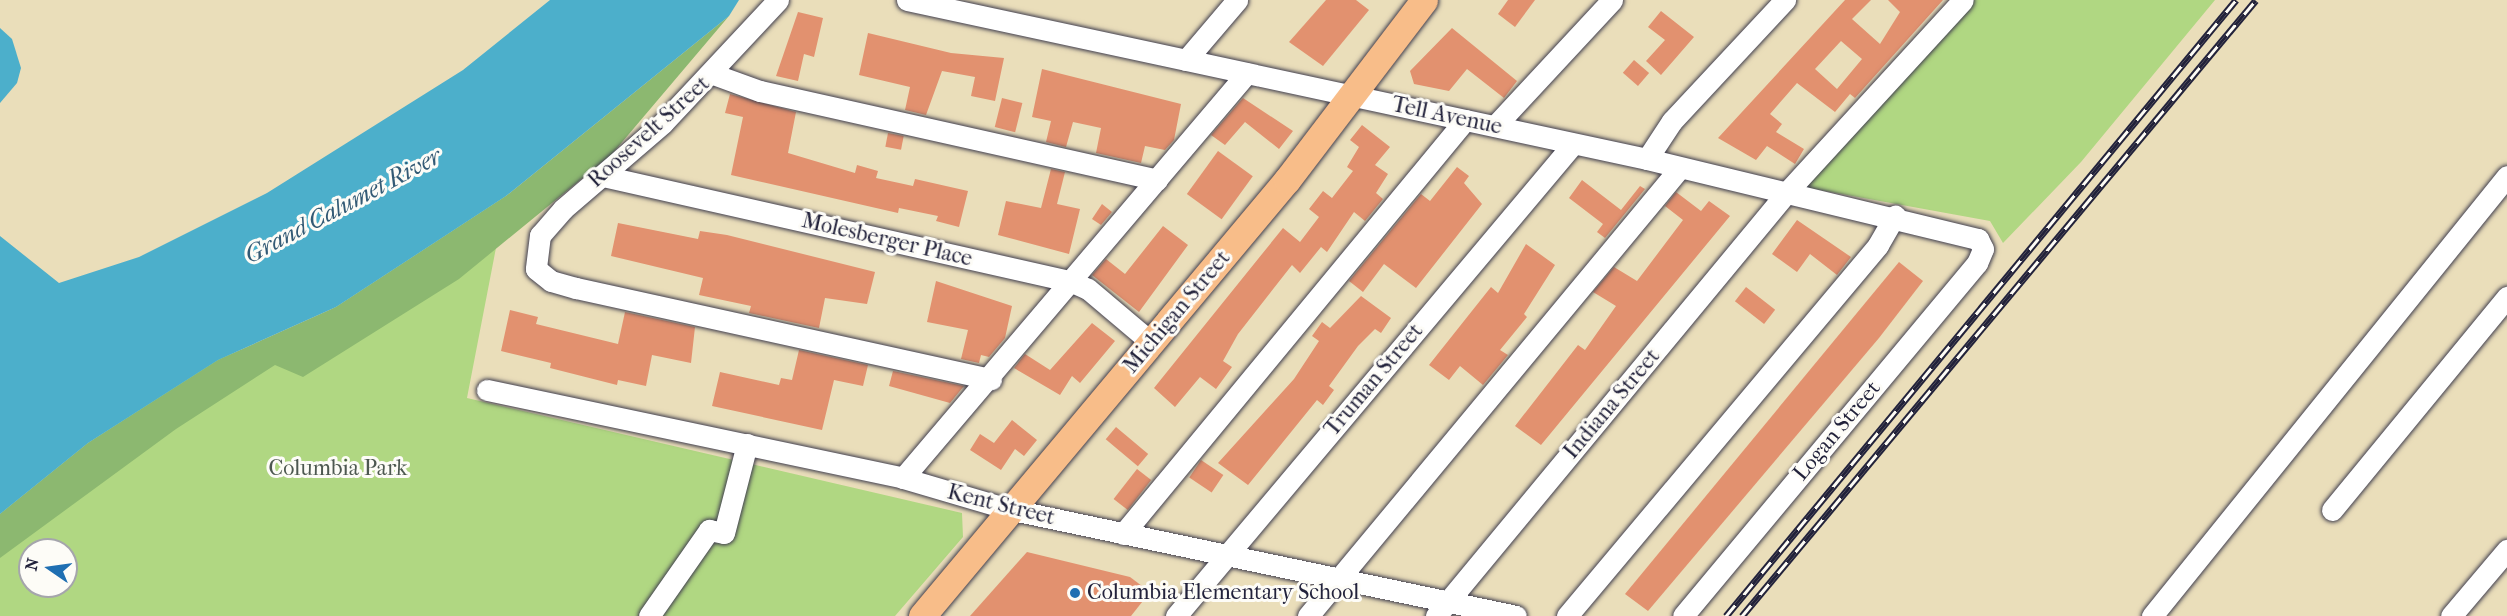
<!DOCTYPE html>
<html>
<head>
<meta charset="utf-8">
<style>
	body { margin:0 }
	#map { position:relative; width:2507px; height:616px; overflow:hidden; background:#eadeba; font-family:"IM FELL French Canon",serif }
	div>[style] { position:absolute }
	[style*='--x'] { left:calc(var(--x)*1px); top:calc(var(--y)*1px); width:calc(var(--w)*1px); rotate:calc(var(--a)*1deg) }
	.green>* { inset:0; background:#b0d782 }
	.forest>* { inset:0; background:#8cb870 }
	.water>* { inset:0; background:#4cafcb }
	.building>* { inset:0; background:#e2916f; transform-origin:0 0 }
	.roads { filter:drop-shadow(0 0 2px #403e4e) drop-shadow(0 0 2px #403e4e) }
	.minor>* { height:21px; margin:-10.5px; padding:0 10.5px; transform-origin:10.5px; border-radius:10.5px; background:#fff }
	.major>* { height:27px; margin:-13.5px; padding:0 13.5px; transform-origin:13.5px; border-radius:13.5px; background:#f8bd89 }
	.rail>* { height:7px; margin-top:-3.5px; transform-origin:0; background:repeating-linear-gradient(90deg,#fdfcf7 0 14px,#22223b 0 28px); box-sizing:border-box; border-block:2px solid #22223b }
	.dots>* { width:16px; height:16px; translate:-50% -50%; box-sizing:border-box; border:3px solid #fdfcf7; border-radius:50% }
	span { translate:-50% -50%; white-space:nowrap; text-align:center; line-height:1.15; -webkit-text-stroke:6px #fdfcf7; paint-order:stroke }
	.street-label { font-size:22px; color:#22223b }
	.park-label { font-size:22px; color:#4d5850 }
	.poi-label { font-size:22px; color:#22223b }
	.left { translate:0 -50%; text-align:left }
	.water-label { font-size:24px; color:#335a75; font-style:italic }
	.north { position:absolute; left:18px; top:538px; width:60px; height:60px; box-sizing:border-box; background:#fdfcf7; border:2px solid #a5a5ac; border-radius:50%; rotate:283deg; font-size:16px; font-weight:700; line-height:24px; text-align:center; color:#22223b }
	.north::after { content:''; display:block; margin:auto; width:21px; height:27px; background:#1f6fb2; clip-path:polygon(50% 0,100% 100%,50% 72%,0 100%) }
</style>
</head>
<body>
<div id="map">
	<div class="green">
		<i style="clip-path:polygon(1974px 0,2215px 0,2081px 162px,2003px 243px,1990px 221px,1803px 187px)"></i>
		<i style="clip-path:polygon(evenodd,506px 196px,467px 398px,962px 513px,963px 537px,895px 616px,0 616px,0 514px,88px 443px,218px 359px,292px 331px,336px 307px,506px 196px,30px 550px,66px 550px,66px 586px,30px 586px,30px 550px)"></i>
	</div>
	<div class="forest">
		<i style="clip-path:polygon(729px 16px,612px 154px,459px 279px,303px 377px,275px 365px,176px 429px,0 558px,0 514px,88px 443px,218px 360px,336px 307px,506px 196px)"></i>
	</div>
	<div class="water">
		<i style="clip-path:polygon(550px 0,739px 0,729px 16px,506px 196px,336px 307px,218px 360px,88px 443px,0 514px,0 236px,59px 283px,139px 257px,267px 193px,463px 70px)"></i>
		<i style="clip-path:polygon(0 28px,12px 39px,21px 68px,17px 83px,0 103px)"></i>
	</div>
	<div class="building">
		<i style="clip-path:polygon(1326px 0,1356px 0,1369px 10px,1323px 66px,1289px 42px)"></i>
		<i style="clip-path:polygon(1508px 0,1535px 0,1515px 27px,1498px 14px)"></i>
		<i style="clip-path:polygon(evenodd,1845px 0,1871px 0,1852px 19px,1880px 44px,1900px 12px,1888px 0,1943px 0,1855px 98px,1850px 94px,1835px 112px,1797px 83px,1770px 114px,1782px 124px,1776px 132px,1804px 149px,1795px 164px,1767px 146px,1756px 160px,1718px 138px,1845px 0,1841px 41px,1862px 59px,1837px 89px,1815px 69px,1841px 41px)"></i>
		<i style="clip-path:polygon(1661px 11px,1694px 37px,1661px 75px,1646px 61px,1665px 40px,1648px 27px)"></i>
		<i style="clip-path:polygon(798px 12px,823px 18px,814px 57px,804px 54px,798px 81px,776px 76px)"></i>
		<i style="clip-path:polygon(1452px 28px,1517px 81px,1504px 98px,1467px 69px,1449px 91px,1414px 84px,1410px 71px)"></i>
		<i style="clip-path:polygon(868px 33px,951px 53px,1004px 58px,995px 101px,971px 96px,975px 77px,942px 71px,926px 115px,905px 110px,910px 87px,859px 75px)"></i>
		<i style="left:1634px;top:60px;width:20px;height:17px;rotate:41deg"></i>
		<i style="clip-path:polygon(1042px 69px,1181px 104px,1174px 140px,1165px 150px,1145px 146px,1141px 163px,1096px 153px,1101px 128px,1073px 122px,1066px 147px,1046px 142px,1051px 121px,1032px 117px)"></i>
		<i style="clip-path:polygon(730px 94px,796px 112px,788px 153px,855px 173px,857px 165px,878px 171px,876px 178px,913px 186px,915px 179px,968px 191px,959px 227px,936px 221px,938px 216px,899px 208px,898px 213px,731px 175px,743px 117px,725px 113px)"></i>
		<i style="left:1002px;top:98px;width:21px;height:30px;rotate:14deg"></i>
		<i style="clip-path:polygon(1243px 98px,1293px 131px,1279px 149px,1245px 122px,1225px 145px,1211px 135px)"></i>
		<i style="clip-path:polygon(1362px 125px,1390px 147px,1375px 165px,1388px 174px,1376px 193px,1383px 199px,1365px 221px,1354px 212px,1327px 252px,1321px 247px,1300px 273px,1292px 265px,1238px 334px,1223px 361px,1232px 367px,1216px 389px,1200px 377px,1175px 407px,1154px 388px,1283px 228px,1300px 242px,1319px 217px,1309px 209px,1323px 191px,1332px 198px,1353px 171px,1347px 167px,1359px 147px,1350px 140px)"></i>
		<i style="left:888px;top:133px;width:16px;height:14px;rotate:11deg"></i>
		<i style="left:1218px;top:151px;width:43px;height:53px;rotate:36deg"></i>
		<i style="clip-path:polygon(1457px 167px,1469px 176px,1464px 183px,1482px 204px,1416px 288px,1384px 264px,1363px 292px,1349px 281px,1421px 194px,1430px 201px)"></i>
		<i style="clip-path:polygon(1051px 169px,1065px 172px,1057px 204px,1080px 209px,1069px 254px,998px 235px,1006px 201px,1041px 208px)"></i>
		<i style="clip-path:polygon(1582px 180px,1621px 210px,1640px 186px,1645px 189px,1605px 238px,1597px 232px,1603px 224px,1569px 198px)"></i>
		<i style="clip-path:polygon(1676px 192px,1701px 211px,1709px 201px,1730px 216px,1541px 445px,1515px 426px,1578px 345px,1585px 350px,1616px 306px,1593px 292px,1614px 267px,1637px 281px,1683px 220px,1665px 206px)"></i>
		<i style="clip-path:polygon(1102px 204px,1112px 212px,1101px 225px,1092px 219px)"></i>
		<i style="clip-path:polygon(1797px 220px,1851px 257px,1837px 275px,1810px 254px,1797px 272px,1772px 254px)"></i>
		<i style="clip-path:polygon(618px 223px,698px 239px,700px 231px,727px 235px,875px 272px,867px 304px,825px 298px,819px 328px,749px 313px,751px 306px,699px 295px,703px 278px,611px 256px)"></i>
		<i style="clip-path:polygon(1163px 226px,1188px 245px,1139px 312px,1092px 275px,1106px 259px,1125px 274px)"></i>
		<i style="clip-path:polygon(1526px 244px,1555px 265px,1524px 314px,1527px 317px,1500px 350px,1508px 355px,1483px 385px,1460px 366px,1449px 380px,1429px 365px,1491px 287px,1498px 293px)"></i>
		<i style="clip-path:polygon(1899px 262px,1923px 281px,1879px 338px,1648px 611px,1625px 594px)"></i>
		<i style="clip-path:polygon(936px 281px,1012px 306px,1005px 338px,989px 357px,981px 355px,979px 363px,961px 359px,968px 330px,927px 322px)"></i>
		<i style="left:1746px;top:287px;width:37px;height:18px;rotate:38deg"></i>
		<i style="clip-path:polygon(1361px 296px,1391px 318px,1381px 333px,1375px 329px,1358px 346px,1329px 386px,1334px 390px,1323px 405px,1317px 400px,1248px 485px,1218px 463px,1294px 379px,1319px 341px,1312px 336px,1322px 322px,1330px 328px)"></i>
		<i style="clip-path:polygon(510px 310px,538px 317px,536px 324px,618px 344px,625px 312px,695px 327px,691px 363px,652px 355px,646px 386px,618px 380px,617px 385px,550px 368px,551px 363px,501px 351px)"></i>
		<i style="clip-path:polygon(1092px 323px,1115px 341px,1080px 383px,1072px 376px,1060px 395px,1014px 368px,1025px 354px,1050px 370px)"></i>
		<i style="clip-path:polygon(799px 350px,868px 365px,863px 386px,834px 380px,822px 430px,712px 406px,720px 372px,779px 385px,781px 378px,792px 380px)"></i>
		<i style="clip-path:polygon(893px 371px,964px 386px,950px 403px,889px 386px)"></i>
		<i style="clip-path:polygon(1012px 420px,1037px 440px,1024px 456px,1015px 449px,1001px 470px,970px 450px,980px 434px,994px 443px)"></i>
		<i style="left:1116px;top:427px;width:42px;height:16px;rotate:40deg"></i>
		<i style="left:1201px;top:460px;width:27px;height:21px;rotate:34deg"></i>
		<i style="left:1137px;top:469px;width:18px;height:38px;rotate:38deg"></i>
		<i style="clip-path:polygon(1027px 552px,1130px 577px,1150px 592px,1131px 616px,970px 616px)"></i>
	</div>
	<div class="roads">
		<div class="minor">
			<i style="--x:778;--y:0;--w:168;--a:133.1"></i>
			<i style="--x:663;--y:123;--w:132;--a:139.3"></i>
			<i style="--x:563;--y:209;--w:35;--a:131"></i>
			<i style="--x:540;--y:235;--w:34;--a:97"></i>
			<i style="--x:536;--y:269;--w:19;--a:39"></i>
			<i style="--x:551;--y:281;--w:26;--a:16"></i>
			<i style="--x:576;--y:288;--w:425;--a:12.4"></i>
			<i style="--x:907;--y:0;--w:757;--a:12.13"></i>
			<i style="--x:1647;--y:159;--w:341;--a:13.6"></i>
			<i style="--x:1978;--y:239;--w:11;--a:63"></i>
			<i style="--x:1983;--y:249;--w:15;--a:113"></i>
			<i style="--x:1977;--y:263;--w:459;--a:129.8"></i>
			<i style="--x:1186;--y:60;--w:79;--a:-49.6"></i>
			<i style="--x:713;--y:74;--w:50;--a:19.9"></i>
			<i style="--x:760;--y:91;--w:407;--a:12.6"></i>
			<i style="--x:1495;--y:126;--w:172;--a:-47.1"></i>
			<i style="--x:1647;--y:159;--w:45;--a:-56.7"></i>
			<i style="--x:1672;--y:121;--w:166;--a:-47"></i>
			<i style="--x:603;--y:176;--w:481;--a:12.7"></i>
			<i style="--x:1072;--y:282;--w:17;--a:24"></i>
			<i style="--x:1088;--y:289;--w:84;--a:40.2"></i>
			<i style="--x:487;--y:390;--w:425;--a:11.9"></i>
			<i style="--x:903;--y:478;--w:109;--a:16.4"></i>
			<i style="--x:1008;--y:509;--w:519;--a:11.89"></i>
			<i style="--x:903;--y:478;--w:531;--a:-49.66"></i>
			<i style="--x:2332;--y:510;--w:276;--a:-50.6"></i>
			<i style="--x:1123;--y:534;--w:537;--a:-50.44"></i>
			<i style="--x:649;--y:616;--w:105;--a:-55.1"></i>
			<i style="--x:709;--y:530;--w:15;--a:11"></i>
			<i style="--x:724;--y:533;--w:92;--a:-75.5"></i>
			<i style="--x:1176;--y:616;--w:617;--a:-49.93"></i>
			<i style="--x:1308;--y:616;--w:581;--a:-50.31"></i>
			<i style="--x:1436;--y:616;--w:550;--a:-50.38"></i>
			<i style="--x:1787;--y:192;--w:260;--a:-47.5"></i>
			<i style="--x:1567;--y:616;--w:484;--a:-50"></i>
			<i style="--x:1878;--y:245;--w:34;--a:-60"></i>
			<i style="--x:2152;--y:616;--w:565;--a:-51.1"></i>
			<i style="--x:2451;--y:616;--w:87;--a:-49.7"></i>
		</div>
		<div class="major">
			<i style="--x:922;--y:616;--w:569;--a:-50.07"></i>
			<i style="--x:1287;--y:180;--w:226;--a:-52.7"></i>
		</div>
	</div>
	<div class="rail">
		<i style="--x:1726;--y:616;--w:800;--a:-50.38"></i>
		<i style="--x:1742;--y:616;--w:802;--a:-50.16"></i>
	</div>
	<div class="dots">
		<i style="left:1075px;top:593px;background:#1f6fb2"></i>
	</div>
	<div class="street-label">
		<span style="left:1447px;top:116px;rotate:12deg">Tell Avenue</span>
		<span style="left:649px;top:132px;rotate:-42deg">Roosevelt Street</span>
		<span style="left:887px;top:240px;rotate:13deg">Molesberger Place</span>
		<span style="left:1177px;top:312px;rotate:-50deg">Michigan Street</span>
		<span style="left:1374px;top:380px;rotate:-50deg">Truman Street</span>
		<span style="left:1612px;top:404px;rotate:-50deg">Indiana Street</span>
		<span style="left:1837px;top:431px;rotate:-50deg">Logan Street</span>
		<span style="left:1001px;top:505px;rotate:14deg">Kent Street</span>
	</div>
	<div class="park-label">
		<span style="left:338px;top:469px">Columbia Park</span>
	</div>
	<div class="poi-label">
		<span class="left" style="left:1087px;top:593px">Columbia Elementary School</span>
	</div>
	<div class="water-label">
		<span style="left:343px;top:206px;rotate:-28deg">Grand Calumet River</span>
	</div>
	<div class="north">N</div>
</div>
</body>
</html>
